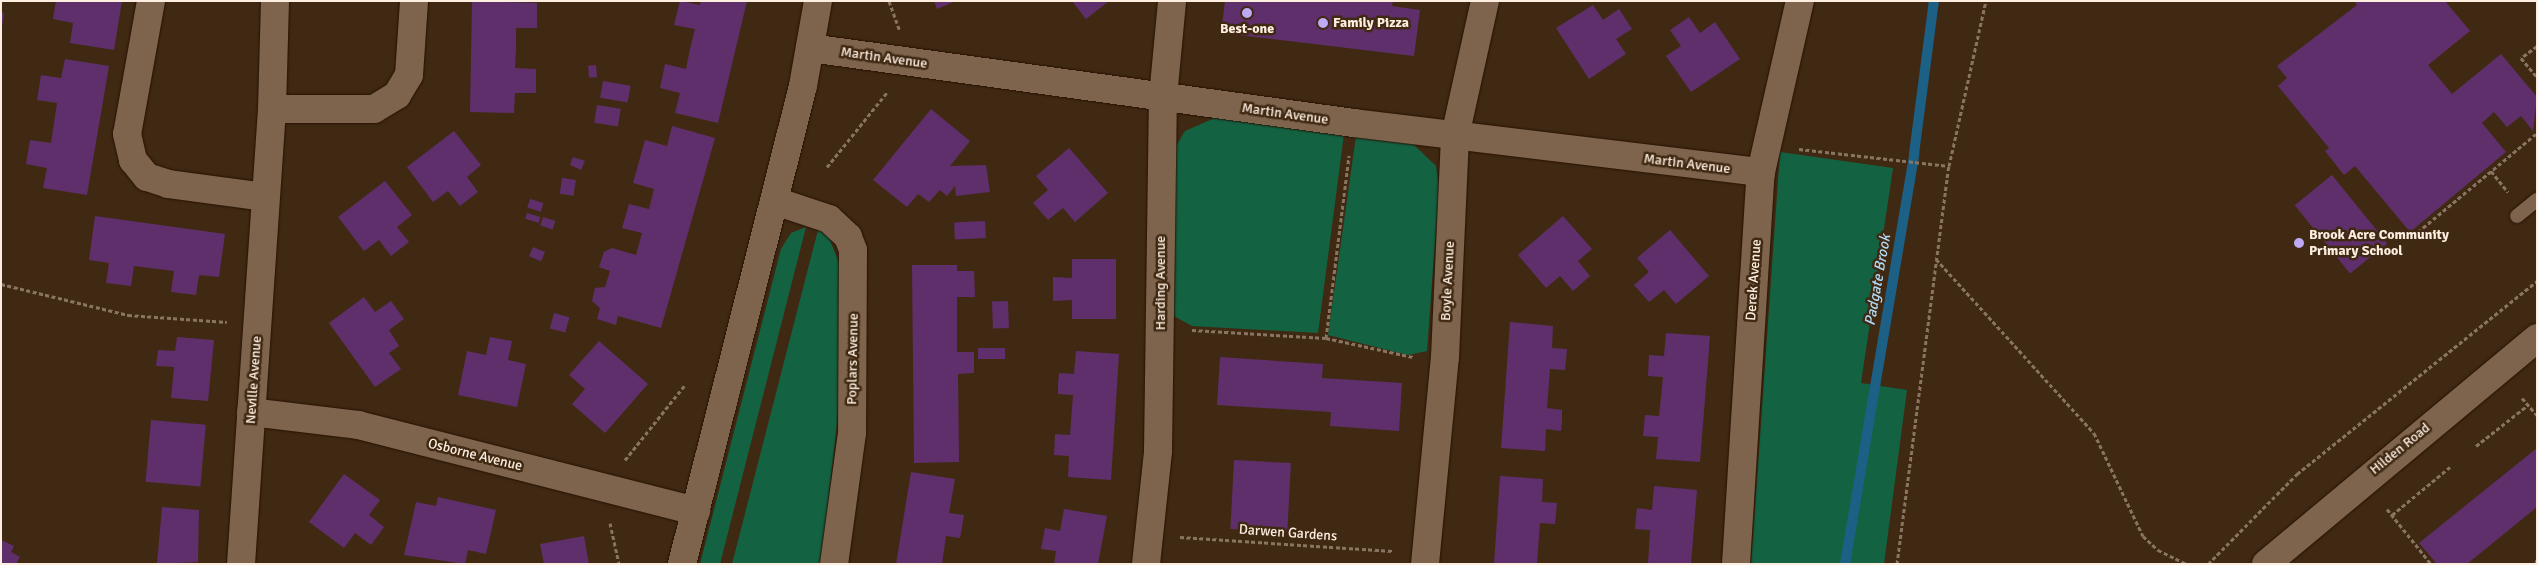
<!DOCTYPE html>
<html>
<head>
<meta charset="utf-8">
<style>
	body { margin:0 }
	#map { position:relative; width:2538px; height:565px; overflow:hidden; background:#402913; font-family:Signika,sans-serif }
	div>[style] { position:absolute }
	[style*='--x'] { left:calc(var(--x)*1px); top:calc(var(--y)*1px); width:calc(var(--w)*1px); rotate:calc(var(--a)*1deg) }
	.green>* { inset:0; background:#136343 }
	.stream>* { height:10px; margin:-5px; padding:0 5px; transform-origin:5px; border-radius:5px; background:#1d6085 }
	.building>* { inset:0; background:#5f2f6b; transform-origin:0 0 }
	.path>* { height:3px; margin-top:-1.5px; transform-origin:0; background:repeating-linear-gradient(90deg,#887461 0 4px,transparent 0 6.5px) }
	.roads { filter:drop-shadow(0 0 1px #261100) drop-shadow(0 0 1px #261100) }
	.lane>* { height:14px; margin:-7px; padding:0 7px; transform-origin:7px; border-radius:7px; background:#7e644c }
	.street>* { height:28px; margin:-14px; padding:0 14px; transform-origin:14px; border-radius:14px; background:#7e644c }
	.secondary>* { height:28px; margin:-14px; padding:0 14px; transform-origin:14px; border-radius:14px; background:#7e644c }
	.dots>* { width:14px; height:14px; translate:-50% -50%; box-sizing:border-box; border:2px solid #402913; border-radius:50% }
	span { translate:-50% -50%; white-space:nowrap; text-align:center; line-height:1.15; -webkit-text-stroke:5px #402913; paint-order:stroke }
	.poi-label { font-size:14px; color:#fdeee0; font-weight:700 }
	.left { translate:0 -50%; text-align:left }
	.street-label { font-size:14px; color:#fdeee0 }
	.water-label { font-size:15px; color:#b2daf5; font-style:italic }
	.frame { position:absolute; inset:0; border:2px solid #fdeee0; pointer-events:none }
</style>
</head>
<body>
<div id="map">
	<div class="green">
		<i style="clip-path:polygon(1217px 117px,1344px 134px,1318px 333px,1192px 326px,1174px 316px,1172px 153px,1185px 131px)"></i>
		<i style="clip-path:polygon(1356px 136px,1413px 144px,1436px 166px,1439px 188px,1427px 351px,1408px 355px,1328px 335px)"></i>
		<i style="clip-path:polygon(1780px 152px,1893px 168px,1861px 383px,1907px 390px,1884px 564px,1751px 564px)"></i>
		<i style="clip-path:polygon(806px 227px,720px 564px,700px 564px,781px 249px,791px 233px)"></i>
		<i style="clip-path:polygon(818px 230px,828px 235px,840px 266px,840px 397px,821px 564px,732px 564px)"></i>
	</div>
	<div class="stream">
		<i style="--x:1845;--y:564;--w:416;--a:-80.4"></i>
		<i style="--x:1914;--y:154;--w:154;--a:-82.6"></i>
	</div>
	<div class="building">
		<i style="clip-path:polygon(56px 1px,122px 1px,114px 50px,70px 43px,73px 23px,53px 19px)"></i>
		<i style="clip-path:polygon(472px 1px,537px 3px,537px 28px,516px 28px,516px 48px,515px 68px,536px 69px,536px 93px,515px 93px,514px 113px,470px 112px)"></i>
		<i style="clip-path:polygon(680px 1px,700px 5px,701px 1px,747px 1px,718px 123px,675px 113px,680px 93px,660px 88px,665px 64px,686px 69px,690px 49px,695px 29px,674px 25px)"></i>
		<i style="clip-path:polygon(934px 1px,956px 1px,937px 9px)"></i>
		<i style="clip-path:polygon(1072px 1px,1109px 1px,1086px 19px)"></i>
		<i style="clip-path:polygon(1225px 1px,1393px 1px,1392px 6px,1420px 10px,1414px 56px,1221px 33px)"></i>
		<i style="clip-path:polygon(2354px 1px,2445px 1px,2470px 31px,2428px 65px,2452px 94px,2501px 54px,2537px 97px,2533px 131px,2521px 116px,2507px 127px,2494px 112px,2482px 123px,2506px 152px,2410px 232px,2355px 166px,2344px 175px,2325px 151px,2329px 148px,2278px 86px,2287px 78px,2277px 66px,2357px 5px)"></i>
		<i style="clip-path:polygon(1593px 5px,1603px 20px,1619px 9px,1632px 29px,1616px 39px,1626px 54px,1589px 79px,1556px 28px)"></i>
		<i style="clip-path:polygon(1px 12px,4px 13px,2px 27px,1px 27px)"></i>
		<i style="clip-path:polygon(1689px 17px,1700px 33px,1715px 22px,1740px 59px,1691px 92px,1666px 56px,1681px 46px,1670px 30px)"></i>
		<i style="clip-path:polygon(65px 59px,109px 66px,87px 195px,43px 188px,47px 168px,26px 164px,30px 140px,51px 143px,57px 103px,37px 100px,41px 75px,61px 78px)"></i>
		<i style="left:596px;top:65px;width:12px;height:8px;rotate:85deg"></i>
		<i style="left:603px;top:81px;width:28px;height:17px;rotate:10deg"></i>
		<i style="left:597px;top:105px;width:24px;height:18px;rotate:9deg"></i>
		<i style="clip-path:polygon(931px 109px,970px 141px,950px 166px,986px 165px,990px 192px,956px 196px,955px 186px,947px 196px,940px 190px,929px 202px,918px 194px,907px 207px,873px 180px)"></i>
		<i style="clip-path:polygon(672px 126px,715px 138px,661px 328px,618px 316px,616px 325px,597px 319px,600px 308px,592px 301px,595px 288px,605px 287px,610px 271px,599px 267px,604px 252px,612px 248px,636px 255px,642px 233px,622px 228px,629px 204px,649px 209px,654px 189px,633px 183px,645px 140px,667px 146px)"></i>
		<i style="clip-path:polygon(454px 131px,481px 165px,467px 177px,478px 192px,460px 206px,448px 191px,433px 202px,407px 167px)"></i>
		<i style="clip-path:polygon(1069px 148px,1108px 193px,1075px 222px,1063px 208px,1048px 220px,1033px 203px,1048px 190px,1036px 176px)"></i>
		<i style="clip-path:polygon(573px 157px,585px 161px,581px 170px,570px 165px)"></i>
		<i style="left:2332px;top:175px;width:88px;height:48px;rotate:51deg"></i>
		<i style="left:562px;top:178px;width:14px;height:16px;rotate:8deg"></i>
		<i style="clip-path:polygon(385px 181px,412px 215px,397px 227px,409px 242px,391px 256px,379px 240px,364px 251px,338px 217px)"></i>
		<i style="left:530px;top:199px;width:14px;height:9px;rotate:17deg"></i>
		<i style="left:527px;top:213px;width:14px;height:6px;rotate:17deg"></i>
		<i style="clip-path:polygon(95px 216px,225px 234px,219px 277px,199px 275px,196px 295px,171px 292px,174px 271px,134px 266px,131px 286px,106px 283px,109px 263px,89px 260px)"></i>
		<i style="clip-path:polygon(1563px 216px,1592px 249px,1578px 261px,1590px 276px,1573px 291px,1560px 276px,1546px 288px,1518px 255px)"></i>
		<i style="left:543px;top:217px;width:13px;height:9px;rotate:18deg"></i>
		<i style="left:985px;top:221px;width:17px;height:31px;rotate:87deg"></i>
		<i style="clip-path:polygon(1670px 230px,1709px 276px,1676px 304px,1664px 290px,1649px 302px,1634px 285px,1649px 272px,1637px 258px)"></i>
		<i style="left:533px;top:247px;width:13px;height:10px;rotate:23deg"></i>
		<i style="clip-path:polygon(1072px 259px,1116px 259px,1116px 319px,1072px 319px,1072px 300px,1053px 301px,1053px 277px,1072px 278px)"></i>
		<i style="clip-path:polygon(912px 265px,957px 265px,957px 271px,974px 271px,975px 297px,957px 297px,957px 352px,974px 352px,974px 373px,958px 374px,959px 462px,914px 463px)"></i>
		<i style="clip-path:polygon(364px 297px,375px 312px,391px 301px,404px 319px,389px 330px,399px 346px,389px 353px,401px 369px,375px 387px,329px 323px)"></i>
		<i style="left:1008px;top:301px;width:27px;height:16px;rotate:88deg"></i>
		<i style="left:554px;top:313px;width:16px;height:16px;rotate:15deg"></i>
		<i style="clip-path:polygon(1510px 322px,1553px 326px,1552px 348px,1567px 349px,1565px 370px,1550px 369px,1547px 408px,1562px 410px,1562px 421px,1561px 431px,1546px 429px,1545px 451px,1501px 448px)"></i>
		<i style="clip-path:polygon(1666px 333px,1710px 336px,1700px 462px,1656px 459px,1658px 437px,1643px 436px,1645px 415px,1659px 416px,1661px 397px,1663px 377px,1648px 376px,1649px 355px,1664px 356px)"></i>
		<i style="clip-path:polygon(177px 337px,214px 340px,208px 401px,171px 398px,174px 367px,156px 366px,158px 350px,175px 351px)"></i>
		<i style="clip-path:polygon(490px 337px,512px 341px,508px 360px,526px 364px,517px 407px,458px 395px,467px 351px,486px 355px)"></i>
		<i style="clip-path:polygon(599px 341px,648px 384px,605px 433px,572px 404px,585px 389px,569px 375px)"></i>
		<i style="left:978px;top:348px;width:27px;height:11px"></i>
		<i style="clip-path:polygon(1076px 351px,1119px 354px,1111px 480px,1068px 477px,1069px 456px,1054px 455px,1055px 434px,1070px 435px,1073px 395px,1058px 394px,1058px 383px,1059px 373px,1074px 374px)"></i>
		<i style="clip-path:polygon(1220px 357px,1323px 364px,1322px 378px,1402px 383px,1399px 431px,1330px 426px,1331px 412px,1217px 405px)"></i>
		<i style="left:151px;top:420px;width:55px;height:62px;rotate:5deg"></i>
		<i style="clip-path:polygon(2537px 448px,2537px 507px,2467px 564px,2437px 564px,2419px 543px)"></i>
		<i style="left:1234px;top:460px;width:57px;height:69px;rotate:3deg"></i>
		<i style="clip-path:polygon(911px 472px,955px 479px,949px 513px,964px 515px,962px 527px,960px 538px,946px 536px,942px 564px,896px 564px)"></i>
		<i style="clip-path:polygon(344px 474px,380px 500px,369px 515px,384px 527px,371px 545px,355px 533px,344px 548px,309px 522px)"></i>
		<i style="clip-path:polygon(1500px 476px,1543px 479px,1542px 502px,1557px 503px,1555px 524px,1540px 523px,1537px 564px,1494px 564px)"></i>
		<i style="clip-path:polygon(1654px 486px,1697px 490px,1691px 564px,1648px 564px,1650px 530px,1635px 529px,1636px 518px,1637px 508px,1652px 510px)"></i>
		<i style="clip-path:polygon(438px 497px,496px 510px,486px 554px,468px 550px,465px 564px,404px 555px,416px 502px,436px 506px)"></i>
		<i style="clip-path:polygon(162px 507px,199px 510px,198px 562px,157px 564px)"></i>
		<i style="clip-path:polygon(1064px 509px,1107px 516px,1098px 564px,1054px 564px,1056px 551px,1041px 549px,1045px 528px,1060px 531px)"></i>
		<i style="clip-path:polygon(584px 536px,589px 564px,544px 564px,540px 544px)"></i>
		<i style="clip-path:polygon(1px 540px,14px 546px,11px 552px,20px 557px,16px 564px,1px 564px)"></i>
	</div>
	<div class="path">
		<i style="--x:889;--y:1;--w:30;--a:70"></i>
		<i style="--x:2537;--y:46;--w:20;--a:143"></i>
		<i style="--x:2521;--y:58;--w:25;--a:50"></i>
		<i style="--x:1799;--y:149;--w:151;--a:6.5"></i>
		<i style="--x:827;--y:167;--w:97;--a:-51.2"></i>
		<i style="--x:2491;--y:171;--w:27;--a:51"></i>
		<i style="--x:2413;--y:236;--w:161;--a:-39.7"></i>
		<i style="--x:1936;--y:259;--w:235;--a:47.8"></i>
		<i style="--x:2094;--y:433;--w:114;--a:64.6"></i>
		<i style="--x:2143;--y:536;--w:21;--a:43"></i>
		<i style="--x:2158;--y:550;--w:32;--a:26"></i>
		<i style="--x:1;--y:284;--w:131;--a:13.7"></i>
		<i style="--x:128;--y:315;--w:99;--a:4"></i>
		<i style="--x:1192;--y:330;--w:134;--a:3.4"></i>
		<i style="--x:1326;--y:338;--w:89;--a:12.3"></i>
		<i style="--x:1326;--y:338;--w:184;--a:-82.8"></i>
		<i style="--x:2522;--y:398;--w:23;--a:49"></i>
		<i style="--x:2476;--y:446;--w:66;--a:-38.3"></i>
		<i style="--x:625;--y:460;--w:95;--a:-51.4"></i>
		<i style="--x:2387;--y:509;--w:70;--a:51.3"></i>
		<i style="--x:2392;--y:515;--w:77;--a:-39.7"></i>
		<i style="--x:610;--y:523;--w:42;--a:77.6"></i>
		<i style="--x:1180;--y:537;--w:213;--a:3.8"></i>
		<i style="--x:1897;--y:564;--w:401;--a:-82.6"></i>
		<i style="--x:1949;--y:166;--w:169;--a:-77.4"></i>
		<i style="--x:2208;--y:564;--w:127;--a:-45.3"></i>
		<i style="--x:2297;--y:474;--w:308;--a:-38.8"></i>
		<i style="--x:2536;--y:564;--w:5;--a:-79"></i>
	</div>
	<div class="roads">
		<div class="lane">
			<i style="--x:2517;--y:216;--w:26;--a:-39"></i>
		</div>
		<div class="street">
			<i style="--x:151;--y:1;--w:135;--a:100.2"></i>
			<i style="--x:127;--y:134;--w:27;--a:77"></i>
			<i style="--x:133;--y:160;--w:22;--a:51"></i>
			<i style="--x:147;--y:177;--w:22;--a:18"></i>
			<i style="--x:168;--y:184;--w:98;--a:7.6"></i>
			<i style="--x:810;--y:48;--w:549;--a:7.85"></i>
			<i style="--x:1354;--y:123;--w:410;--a:6.9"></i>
			<i style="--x:272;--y:109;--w:102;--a:0"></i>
			<i style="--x:374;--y:109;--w:27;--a:-31"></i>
			<i style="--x:397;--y:95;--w:23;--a:-59"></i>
			<i style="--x:409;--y:75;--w:74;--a:-86.1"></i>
			<i style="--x:775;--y:201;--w:57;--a:18.4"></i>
			<i style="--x:829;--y:219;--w:26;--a:43"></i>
			<i style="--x:848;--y:237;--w:14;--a:69"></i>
			<i style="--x:853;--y:250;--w:183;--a:90.3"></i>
			<i style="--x:852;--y:433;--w:132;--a:97.8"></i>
			<i style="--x:251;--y:412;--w:108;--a:6.9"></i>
			<i style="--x:358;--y:425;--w:349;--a:14.3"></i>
			<i style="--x:241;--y:564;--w:456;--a:-86.1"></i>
			<i style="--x:272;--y:109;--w:108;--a:-88.4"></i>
			<i style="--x:1146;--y:564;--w:114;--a:-83.9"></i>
			<i style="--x:1158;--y:451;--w:354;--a:-89.2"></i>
			<i style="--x:1163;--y:97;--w:96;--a:-84.6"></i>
			<i style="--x:1425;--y:564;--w:208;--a:-84.5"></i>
			<i style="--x:1445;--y:357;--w:221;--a:-87.4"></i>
			<i style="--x:1455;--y:136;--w:138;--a:-77.5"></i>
			<i style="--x:1736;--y:564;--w:393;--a:-86.4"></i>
			<i style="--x:1761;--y:172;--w:175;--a:-77.2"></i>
			<i style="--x:2266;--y:564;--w:353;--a:-39.8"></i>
		</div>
		<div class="secondary">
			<i style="--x:682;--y:564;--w:493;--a:-75.8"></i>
			<i style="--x:803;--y:86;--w:86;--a:-80"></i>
		</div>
	</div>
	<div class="dots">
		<i style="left:1247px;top:13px;background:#bea9f4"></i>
		<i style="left:1323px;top:23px;background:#bea9f4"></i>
		<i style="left:2299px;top:243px;background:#bea9f4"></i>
	</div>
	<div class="poi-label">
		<span class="left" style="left:1333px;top:23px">Family Pizza</span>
		<span style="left:1247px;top:29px">Best-one</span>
		<span class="left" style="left:2309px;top:243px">Brook Acre Community<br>Primary School</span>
	</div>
	<div class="street-label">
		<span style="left:884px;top:58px;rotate:8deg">Martin Avenue</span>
		<span style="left:1285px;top:114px;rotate:8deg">Martin Avenue</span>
		<span style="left:1687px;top:164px;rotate:7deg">Martin Avenue</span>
		<span style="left:1754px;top:280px;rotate:-86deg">Derek Avenue</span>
		<span style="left:1448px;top:281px;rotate:-87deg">Boyle Avenue</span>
		<span style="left:1161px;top:283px;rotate:-90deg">Harding Avenue</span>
		<span style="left:853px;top:359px;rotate:-89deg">Poplars Avenue</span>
		<span style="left:254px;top:380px;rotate:-86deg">Neville Avenue</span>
		<span style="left:2400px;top:449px;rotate:-39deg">Hilden Road</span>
		<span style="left:475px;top:455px;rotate:14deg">Osborne Avenue</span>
		<span style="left:1288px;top:533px;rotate:4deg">Darwen Gardens</span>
	</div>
	<div class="water-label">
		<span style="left:1878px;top:280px;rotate:-80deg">Padgate Brook</span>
	</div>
	<div class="frame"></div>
</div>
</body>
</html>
